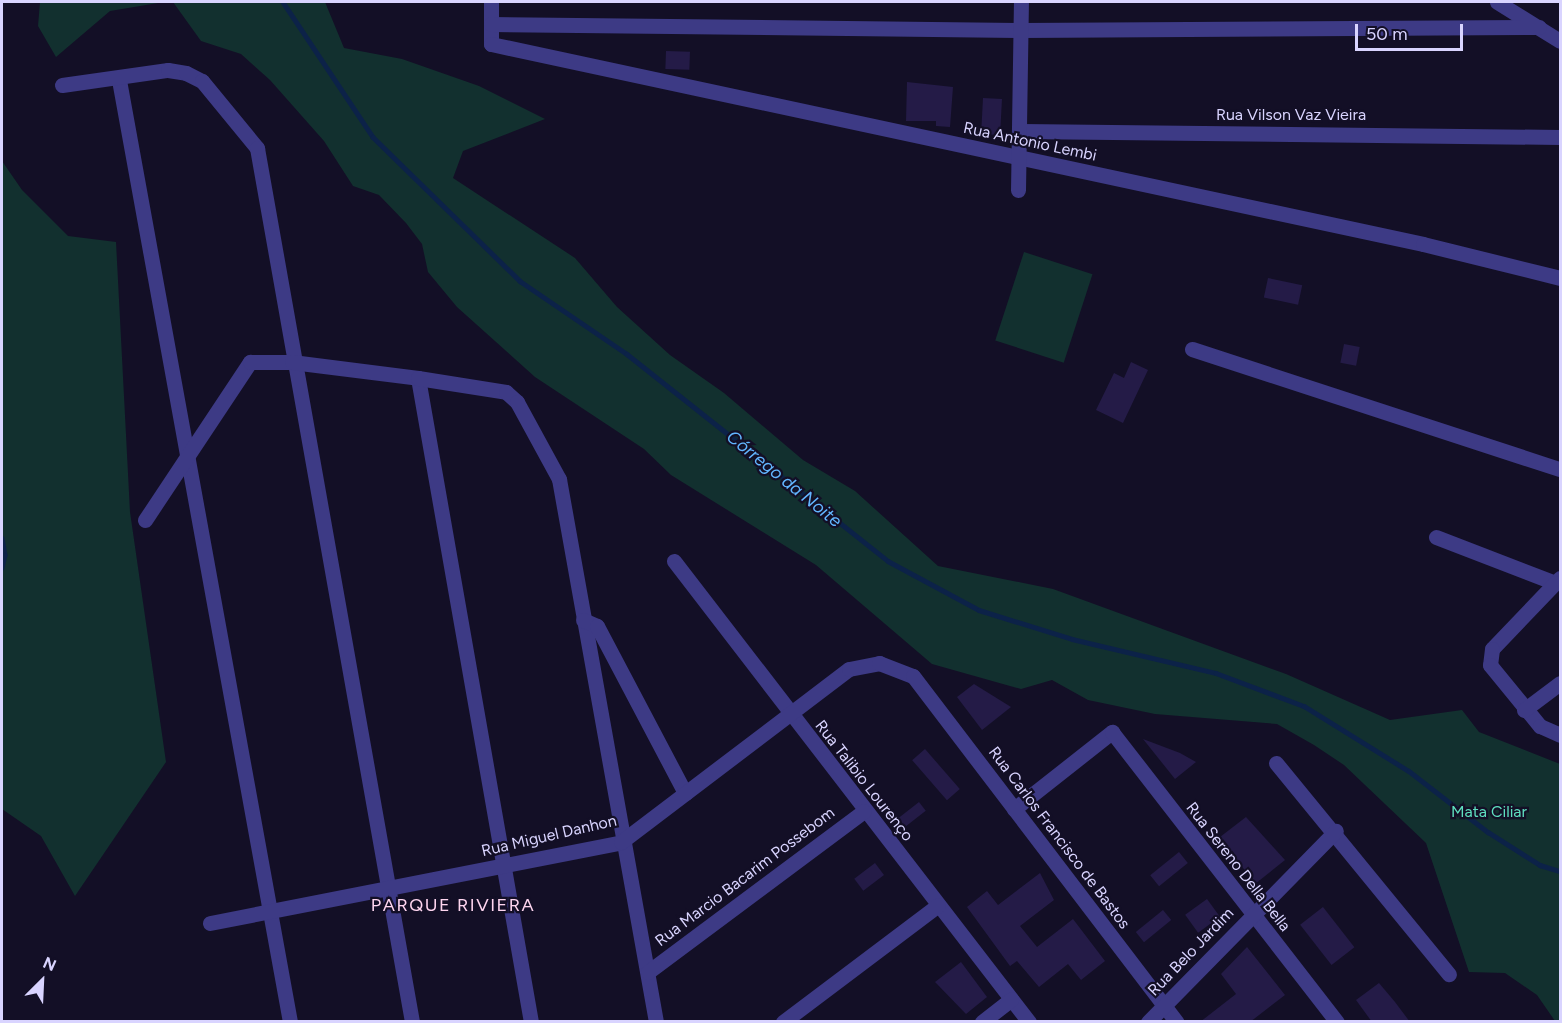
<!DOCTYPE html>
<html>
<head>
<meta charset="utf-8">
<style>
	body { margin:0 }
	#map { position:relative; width:1562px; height:1023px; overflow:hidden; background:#130f26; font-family:Figtree,sans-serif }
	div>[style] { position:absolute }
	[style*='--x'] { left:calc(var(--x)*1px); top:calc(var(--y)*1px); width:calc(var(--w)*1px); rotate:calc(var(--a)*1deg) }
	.green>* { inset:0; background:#12302f; transform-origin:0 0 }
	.stream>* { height:4.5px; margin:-2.25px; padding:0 2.25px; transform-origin:2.25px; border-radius:2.25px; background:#0c2248 }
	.building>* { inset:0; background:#241b47; transform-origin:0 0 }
	.minor>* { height:15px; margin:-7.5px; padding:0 7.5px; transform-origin:7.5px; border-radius:7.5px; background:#3d3a85 }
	span { translate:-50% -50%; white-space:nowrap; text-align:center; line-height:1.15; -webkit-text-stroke:4.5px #130f26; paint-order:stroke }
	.street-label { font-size:16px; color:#d9d4ff }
	.park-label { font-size:16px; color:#5fe0c0 }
	.water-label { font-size:18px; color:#62b6ff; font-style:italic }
	.neighbourhood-label { font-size:18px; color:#ffd6f0; letter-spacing:1.5px }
	.frame { position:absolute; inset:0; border:3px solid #d9d4ff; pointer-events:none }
	.north { position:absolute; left:12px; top:951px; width:60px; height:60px; -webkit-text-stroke:4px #130f26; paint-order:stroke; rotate:24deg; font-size:16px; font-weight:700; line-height:24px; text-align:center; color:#d9d4ff }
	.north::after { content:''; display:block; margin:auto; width:21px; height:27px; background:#d9d4ff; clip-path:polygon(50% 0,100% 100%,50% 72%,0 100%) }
	.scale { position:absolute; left:1355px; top:24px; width:108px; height:27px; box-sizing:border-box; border:3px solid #d9d4ff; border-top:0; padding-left:8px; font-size:18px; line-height:21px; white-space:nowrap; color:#d9d4ff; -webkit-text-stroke:4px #130f26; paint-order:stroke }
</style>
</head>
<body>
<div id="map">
	<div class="green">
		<i style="clip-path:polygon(40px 2px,164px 2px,110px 11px,56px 57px,38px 26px)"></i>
		<i style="clip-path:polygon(173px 2px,325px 2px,344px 48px,402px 59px,479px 86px,545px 119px,463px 151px,453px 178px,575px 258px,617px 307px,670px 355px,724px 393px,803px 460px,855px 491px,938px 566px,1053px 589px,1286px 674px,1390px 720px,1462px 710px,1479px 732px,1560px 764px,1560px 1021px,1555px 1021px,1537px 995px,1505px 973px,1469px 972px,1426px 843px,1344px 765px,1314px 745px,1277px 724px,1155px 714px,1088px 700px,1052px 680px,1021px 689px,932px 664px,816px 565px,671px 475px,644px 449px,535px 377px,457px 307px,428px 272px,422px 244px,406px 223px,379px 195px,353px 186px,324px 141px,270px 80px,241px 54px,201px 41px)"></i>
		<i style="clip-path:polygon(2px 161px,22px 190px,68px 236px,116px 242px,130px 512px,166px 762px,75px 896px,41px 836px,2px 809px)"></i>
		<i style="left:1024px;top:252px;width:72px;height:93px;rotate:18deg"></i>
	</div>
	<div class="stream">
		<i style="--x:283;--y:2;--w:162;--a:56.3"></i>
		<i style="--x:373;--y:137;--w:206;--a:44.4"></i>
		<i style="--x:520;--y:281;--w:130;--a:34.3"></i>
		<i style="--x:627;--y:354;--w:333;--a:38.4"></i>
		<i style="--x:888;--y:561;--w:103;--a:28.3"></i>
		<i style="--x:979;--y:610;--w:97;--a:17.3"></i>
		<i style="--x:1072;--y:639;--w:148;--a:13.3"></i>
		<i style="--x:1216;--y:673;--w:94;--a:20.6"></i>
		<i style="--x:1304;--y:706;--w:123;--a:31.8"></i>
		<i style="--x:1409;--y:771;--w:100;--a:37.7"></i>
		<i style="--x:1488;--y:832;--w:62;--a:32.4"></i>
		<i style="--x:1540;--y:865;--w:21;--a:17"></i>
		<i style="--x:2;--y:538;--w:17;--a:80"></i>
		<i style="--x:5;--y:555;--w:13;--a:103"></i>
	</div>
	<div class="building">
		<i style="left:666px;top:51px;width:24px;height:18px;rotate:2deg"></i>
		<i style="clip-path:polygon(907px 82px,953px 87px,950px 127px,936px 126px,936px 121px,906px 121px)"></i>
		<i style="left:983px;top:98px;width:19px;height:36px;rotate:3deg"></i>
		<i style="left:1268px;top:278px;width:35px;height:20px;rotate:12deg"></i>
		<i style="left:1344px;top:344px;width:16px;height:19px;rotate:11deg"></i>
		<i style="clip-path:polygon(1131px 362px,1148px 370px,1123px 423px,1096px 410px,1114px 373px,1124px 378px)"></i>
		<i style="clip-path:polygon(974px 684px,1011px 707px,982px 730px,957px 697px)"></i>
		<i style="clip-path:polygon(1143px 739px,1180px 753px,1196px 762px,1175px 779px)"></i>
		<i style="left:925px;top:749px;width:53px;height:17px;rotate:49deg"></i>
		<i style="left:919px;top:802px;width:11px;height:26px;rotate:52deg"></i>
		<i style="clip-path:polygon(1246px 817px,1285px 860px,1255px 884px,1220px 837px)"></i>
		<i style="left:1179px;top:852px;width:14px;height:37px;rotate:51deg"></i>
		<i style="left:875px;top:863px;width:15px;height:26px;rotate:53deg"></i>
		<i style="clip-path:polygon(1040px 873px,1054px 900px,1020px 926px,1037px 947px,1073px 919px,1105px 961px,1081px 980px,1068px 964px,1039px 987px,1017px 961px,1010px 966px,967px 907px,987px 891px,998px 905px)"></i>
		<i style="left:1207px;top:899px;width:22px;height:27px;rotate:54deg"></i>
		<i style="left:1323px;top:907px;width:51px;height:29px;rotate:52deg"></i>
		<i style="left:1163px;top:910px;width:13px;height:35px;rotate:51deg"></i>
		<i style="clip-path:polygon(1247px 947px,1285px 995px,1250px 1022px,1200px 1022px,1236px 994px,1221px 974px)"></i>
		<i style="clip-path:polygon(961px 962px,987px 997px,966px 1014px,935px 982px)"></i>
		<i style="clip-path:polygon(1379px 983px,1395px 1002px,1410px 1022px,1372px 1022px,1356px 1000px)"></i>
	</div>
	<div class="minor">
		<i style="--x:491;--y:2;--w:42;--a:90"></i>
		<i style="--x:491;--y:44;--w:953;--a:12.11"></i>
		<i style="--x:1423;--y:244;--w:141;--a:13.9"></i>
		<i style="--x:1497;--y:2;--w:74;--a:31.8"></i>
		<i style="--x:491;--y:24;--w:530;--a:0.65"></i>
		<i style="--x:1021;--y:30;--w:518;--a:-0.33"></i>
		<i style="--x:119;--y:80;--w:957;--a:79.71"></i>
		<i style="--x:62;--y:85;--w:107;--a:-8.1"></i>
		<i style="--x:168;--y:70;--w:18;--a:9"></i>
		<i style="--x:186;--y:73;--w:18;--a:27"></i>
		<i style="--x:202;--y:81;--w:87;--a:50.6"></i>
		<i style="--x:257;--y:148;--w:888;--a:79.94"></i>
		<i style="--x:1021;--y:131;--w:539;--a:0.64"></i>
		<i style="--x:1018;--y:190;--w:188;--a:-89.1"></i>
		<i style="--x:1192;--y:349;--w:387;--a:18.1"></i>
		<i style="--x:418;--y:378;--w:654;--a:80.05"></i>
		<i style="--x:145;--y:520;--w:190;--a:-56.4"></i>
		<i style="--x:250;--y:362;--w:42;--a:0"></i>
		<i style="--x:292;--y:362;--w:127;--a:7.2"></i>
		<i style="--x:418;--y:378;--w:89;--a:9"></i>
		<i style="--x:506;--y:392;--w:15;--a:42"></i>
		<i style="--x:517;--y:402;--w:88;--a:61.4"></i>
		<i style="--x:559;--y:479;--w:552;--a:79.87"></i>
		<i style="--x:1436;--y:537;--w:128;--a:21.1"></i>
		<i style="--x:1555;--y:583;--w:7;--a:-45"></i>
		<i style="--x:674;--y:561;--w:582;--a:52.4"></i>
		<i style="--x:1555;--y:583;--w:91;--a:133.7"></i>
		<i style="--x:1492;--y:649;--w:16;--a:97"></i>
		<i style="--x:1490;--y:665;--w:79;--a:50.7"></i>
		<i style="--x:1540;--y:726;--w:22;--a:24"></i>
		<i style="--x:583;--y:620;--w:15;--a:23"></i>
		<i style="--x:597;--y:626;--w:189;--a:62.2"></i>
		<i style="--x:1524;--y:710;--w:45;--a:-36.9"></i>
		<i style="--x:1276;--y:763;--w:273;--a:50.7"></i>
		<i style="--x:1014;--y:809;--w:125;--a:-38.2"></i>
		<i style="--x:1112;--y:732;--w:367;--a:52.2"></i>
		<i style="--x:210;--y:923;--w:419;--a:-11.1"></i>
		<i style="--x:621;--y:842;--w:286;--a:-37.2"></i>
		<i style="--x:849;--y:669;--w:31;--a:-11"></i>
		<i style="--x:879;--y:663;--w:36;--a:21"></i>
		<i style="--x:913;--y:676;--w:435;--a:52.7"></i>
		<i style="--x:648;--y:972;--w:269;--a:-36.7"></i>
		<i style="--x:783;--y:1022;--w:194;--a:-37"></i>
		<i style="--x:982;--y:1022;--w:37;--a:-38"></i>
		<i style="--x:1148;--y:1022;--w:268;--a:-45.5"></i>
	</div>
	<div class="street-label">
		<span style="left:1291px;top:115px">Rua Vilson Vaz Vieira</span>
		<span style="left:1030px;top:142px;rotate:12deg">Rua Antonio Lembi</span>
		<span style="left:864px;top:781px;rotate:52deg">Rua Talibio Lourenço</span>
		<span style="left:549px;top:836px;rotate:-13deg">Rua Miguel Danhon</span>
		<span style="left:1059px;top:838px;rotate:53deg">Rua Carlos Francisco de Bastos</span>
		<span style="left:1238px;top:867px;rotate:52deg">Rua Sereno Della Bella</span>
		<span style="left:745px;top:877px;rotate:-37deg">Rua Marcio Bacarim Possebom</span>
		<span style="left:1191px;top:952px;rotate:-46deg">Rua Belo Jardim</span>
	</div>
	<div class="park-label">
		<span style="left:1489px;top:812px">Mata Ciliar</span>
	</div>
	<div class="water-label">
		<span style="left:784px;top:479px;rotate:39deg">Córrego da Noite</span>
	</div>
	<div class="neighbourhood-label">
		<span style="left:453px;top:905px">PARQUE RIVIERA</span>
	</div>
	<div class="frame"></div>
	<div class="north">N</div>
	<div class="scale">50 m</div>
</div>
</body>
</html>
